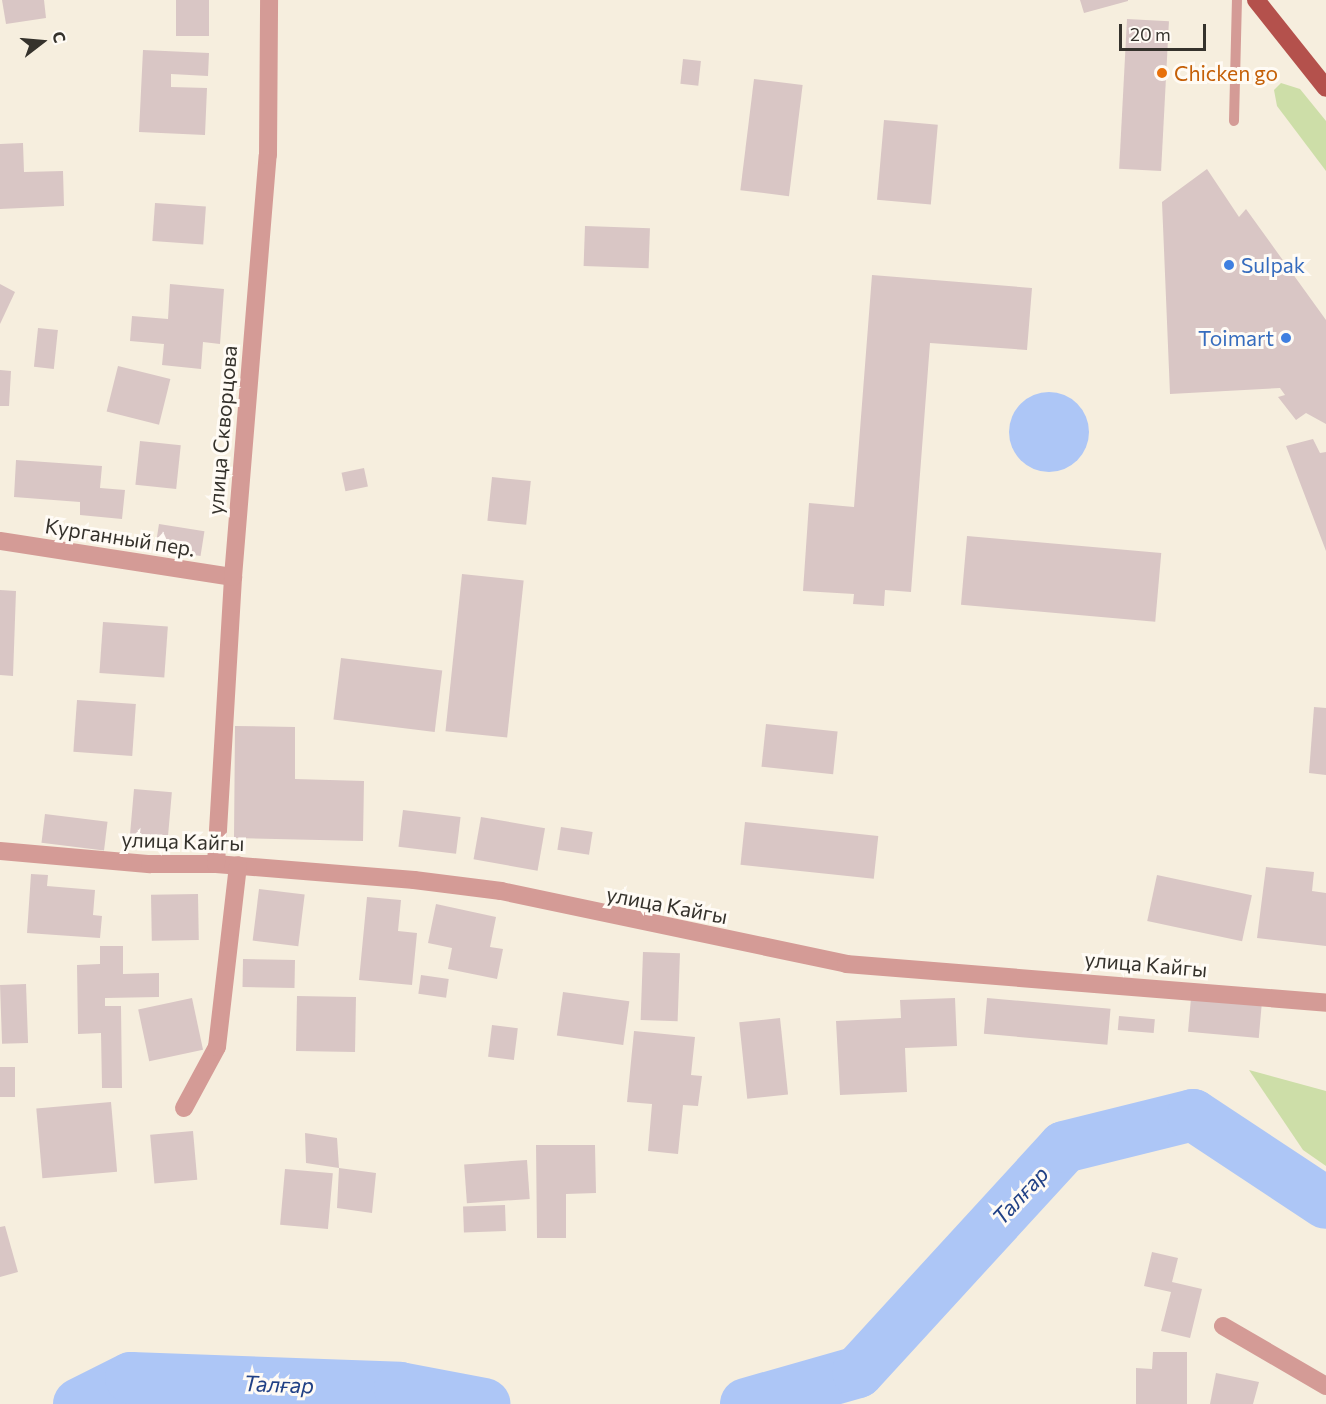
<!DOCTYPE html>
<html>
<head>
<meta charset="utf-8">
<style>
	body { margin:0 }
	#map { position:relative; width:1326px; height:1404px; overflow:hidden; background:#f6eede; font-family:Commissioner,sans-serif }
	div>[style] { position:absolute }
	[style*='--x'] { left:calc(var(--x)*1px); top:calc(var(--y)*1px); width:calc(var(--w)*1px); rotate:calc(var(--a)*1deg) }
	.green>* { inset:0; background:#cddea8 }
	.water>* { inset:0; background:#adc6f6 }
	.round { border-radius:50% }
	.river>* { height:52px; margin:-26px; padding:0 26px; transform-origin:26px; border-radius:26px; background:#adc6f6 }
	.building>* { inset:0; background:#d9c6c5; transform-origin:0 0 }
	.lane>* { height:10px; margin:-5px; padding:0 5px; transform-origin:5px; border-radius:5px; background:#d49b96 }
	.street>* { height:18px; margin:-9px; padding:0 9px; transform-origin:9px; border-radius:9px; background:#d49b96 }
	.primary>* { height:18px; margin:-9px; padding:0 9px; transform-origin:9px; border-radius:9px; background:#b4514c }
	.dots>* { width:16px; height:16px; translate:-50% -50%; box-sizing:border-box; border:3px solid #fffbf5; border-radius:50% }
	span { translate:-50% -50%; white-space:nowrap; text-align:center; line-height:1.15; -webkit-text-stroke:6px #fffbf5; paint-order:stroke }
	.food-label { font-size:21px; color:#c56008 }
	.left { translate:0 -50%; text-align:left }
	.shop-label { font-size:21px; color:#366cbe }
	.right { translate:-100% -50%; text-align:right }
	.street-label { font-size:21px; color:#35322c }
	.water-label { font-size:22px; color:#204085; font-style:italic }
	.north { position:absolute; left:12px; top:12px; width:60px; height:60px; -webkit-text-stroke:4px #fffbf5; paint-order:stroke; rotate:74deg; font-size:16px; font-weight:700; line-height:24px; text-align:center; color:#35322c }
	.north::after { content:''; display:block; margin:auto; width:21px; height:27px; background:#35322c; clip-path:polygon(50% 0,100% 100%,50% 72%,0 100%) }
	.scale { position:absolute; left:1119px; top:24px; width:87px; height:27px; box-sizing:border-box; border:3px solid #35322c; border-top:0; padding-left:8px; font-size:18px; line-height:21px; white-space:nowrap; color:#35322c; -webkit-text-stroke:4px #fffbf5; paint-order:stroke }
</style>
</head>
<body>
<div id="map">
	<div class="green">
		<i style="clip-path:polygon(1281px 83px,1300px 89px,1326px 121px,1326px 171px,1277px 106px,1274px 90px)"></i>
		<i style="clip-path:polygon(1249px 1070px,1326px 1091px,1326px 1166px,1303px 1150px)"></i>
	</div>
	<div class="water">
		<i class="round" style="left:1009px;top:392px;width:80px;height:80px"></i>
	</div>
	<div class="river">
		<i style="--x:79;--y:1404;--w:58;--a:-26.6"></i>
		<i style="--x:131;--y:1378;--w:269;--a:2.1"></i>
		<i style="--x:400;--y:1388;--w:86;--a:10.8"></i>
		<i style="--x:746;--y:1404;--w:116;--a:-15.9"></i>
		<i style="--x:858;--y:1372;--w:305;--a:-47.5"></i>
		<i style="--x:1064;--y:1147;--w:133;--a:-13.9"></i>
		<i style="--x:1193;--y:1115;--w:159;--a:33.5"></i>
	</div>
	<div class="building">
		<i style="clip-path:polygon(2px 0,44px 0,46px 18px,6px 24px)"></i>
		<i style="left:176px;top:0;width:33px;height:36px"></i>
		<i style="clip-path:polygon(1080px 0,1128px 0,1128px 1px,1084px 13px)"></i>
		<i style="left:1127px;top:19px;width:42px;height:150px;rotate:3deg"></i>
		<i style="clip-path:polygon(143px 50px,209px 53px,208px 76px,171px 74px,171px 87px,207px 88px,205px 135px,139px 132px)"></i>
		<i style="left:683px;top:59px;width:18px;height:25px;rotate:6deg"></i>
		<i style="left:754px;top:79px;width:49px;height:112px;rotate:7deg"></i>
		<i style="left:884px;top:120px;width:54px;height:80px;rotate:5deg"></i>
		<i style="clip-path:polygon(23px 143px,24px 172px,63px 171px,64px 206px,0 209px,0 144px)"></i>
		<i style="clip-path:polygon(1207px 169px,1239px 217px,1246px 209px,1326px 320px,1326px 424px,1306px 413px,1296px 420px,1278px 397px,1285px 395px,1280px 388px,1170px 394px,1162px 202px)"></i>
		<i style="left:155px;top:203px;width:51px;height:38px;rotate:4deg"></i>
		<i style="left:585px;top:226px;width:65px;height:40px;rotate:2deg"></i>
		<i style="clip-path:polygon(872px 275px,1032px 288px,1027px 350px,930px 343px,911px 592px,885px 590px,884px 606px,853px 604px,854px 594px,803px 591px,809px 503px,854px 507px)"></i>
		<i style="clip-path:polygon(0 284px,15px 292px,0 324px)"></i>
		<i style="clip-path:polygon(170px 284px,224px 289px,220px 344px,203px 342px,201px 369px,162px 365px,164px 344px,130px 341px,132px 316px,168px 319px)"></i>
		<i style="left:38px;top:328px;width:20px;height:39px;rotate:6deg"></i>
		<i style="left:118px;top:366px;width:54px;height:47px;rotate:14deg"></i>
		<i style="clip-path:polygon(0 370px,11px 371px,9px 406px,0 406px)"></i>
		<i style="clip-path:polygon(1313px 439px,1320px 453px,1326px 452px,1326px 551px,1286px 446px)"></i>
		<i style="left:140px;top:441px;width:41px;height:44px;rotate:6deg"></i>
		<i style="clip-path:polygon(16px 460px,102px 466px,100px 488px,125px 490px,122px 519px,80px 515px,80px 502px,14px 497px)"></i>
		<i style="left:364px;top:468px;width:19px;height:23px;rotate:78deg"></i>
		<i style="left:492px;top:477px;width:39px;height:44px;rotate:6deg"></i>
		<i style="left:159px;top:524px;width:46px;height:25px;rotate:9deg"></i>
		<i style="left:967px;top:536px;width:195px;height:69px;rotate:5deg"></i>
		<i style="left:462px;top:574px;width:62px;height:158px;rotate:6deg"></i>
		<i style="clip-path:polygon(0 590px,16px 591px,13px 676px,0 675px)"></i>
		<i style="left:103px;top:622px;width:65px;height:51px;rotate:4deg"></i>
		<i style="left:341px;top:658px;width:102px;height:62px;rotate:7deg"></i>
		<i style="left:77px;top:700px;width:59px;height:52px;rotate:4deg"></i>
		<i style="clip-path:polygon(1314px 707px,1326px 708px,1326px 775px,1309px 773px)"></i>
		<i style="left:766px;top:724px;width:72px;height:43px;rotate:6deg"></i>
		<i style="clip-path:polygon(235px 726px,295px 727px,295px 779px,364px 781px,363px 841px,234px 838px)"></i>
		<i style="left:134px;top:789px;width:38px;height:53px;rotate:5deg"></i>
		<i style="left:403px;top:810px;width:58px;height:37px;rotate:7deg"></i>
		<i style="left:45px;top:814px;width:63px;height:29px;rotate:7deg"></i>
		<i style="left:481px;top:817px;width:65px;height:43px;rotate:10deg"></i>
		<i style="left:745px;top:822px;width:134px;height:43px;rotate:6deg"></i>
		<i style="left:561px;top:827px;width:32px;height:23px;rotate:9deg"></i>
		<i style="clip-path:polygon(1266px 867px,1314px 872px,1312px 891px,1326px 893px,1326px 946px,1257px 938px)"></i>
		<i style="clip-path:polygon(31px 874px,48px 875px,47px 886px,95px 890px,93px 915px,102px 916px,100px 938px,27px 933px)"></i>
		<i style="left:1157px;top:875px;width:97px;height:47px;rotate:12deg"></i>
		<i style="left:259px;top:889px;width:46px;height:52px;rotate:7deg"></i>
		<i style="left:198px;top:894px;width:46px;height:47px;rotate:89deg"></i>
		<i style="clip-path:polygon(367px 897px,401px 900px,398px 931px,417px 933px,412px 985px,359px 980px)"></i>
		<i style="clip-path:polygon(436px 904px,496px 917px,490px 947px,503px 949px,497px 979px,448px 969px,452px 948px,428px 943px)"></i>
		<i style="clip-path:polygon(100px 946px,123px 946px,123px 974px,159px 973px,159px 997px,105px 998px,105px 1006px,121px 1006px,122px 1088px,102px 1088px,101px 1033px,78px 1034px,77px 965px,100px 964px)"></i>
		<i style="left:643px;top:952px;width:37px;height:68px;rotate:2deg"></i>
		<i style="left:243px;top:959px;width:52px;height:28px;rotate:1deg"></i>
		<i style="left:421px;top:975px;width:28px;height:19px;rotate:8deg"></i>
		<i style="left:26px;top:984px;width:59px;height:26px;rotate:88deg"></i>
		<i style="left:563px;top:992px;width:67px;height:44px;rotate:8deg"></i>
		<i style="left:297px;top:996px;width:59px;height:55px;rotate:1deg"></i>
		<i style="left:192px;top:998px;width:53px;height:55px;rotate:78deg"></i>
		<i style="clip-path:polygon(955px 998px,957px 1046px,905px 1048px,907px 1092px,840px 1095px,836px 1021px,901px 1018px,900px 1000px)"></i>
		<i style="left:987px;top:998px;width:124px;height:36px;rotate:5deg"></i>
		<i style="left:1191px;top:998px;width:71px;height:34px;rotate:5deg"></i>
		<i style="left:1119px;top:1016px;width:36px;height:14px;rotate:5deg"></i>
		<i style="left:780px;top:1018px;width:77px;height:41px;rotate:84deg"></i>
		<i style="left:492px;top:1025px;width:26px;height:32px;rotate:7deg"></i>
		<i style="clip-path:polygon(634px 1031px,695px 1037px,691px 1075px,702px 1076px,698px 1106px,683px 1105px,678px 1154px,648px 1151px,652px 1104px,627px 1102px)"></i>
		<i style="left:0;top:1067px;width:15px;height:30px"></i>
		<i style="left:111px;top:1102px;width:70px;height:75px;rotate:85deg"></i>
		<i style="left:193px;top:1131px;width:49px;height:43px;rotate:85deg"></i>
		<i style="clip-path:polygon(305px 1133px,337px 1138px,339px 1168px,376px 1173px,372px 1213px,337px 1208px,339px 1168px,306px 1163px)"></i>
		<i style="clip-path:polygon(536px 1145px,595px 1145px,596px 1193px,566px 1194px,566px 1238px,537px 1238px)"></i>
		<i style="left:527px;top:1160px;width:39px;height:63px;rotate:86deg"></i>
		<i style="left:285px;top:1169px;width:48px;height:56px;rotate:5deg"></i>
		<i style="left:505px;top:1205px;width:26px;height:42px;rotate:88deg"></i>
		<i style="clip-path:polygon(5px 1226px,18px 1272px,0 1277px,0 1227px)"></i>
		<i style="clip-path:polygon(1152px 1252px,1178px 1258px,1172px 1282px,1202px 1289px,1190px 1338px,1161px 1331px,1171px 1292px,1144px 1286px)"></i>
		<i style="clip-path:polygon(1153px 1352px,1187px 1352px,1187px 1404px,1136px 1404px,1136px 1368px,1152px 1369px)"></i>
		<i style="clip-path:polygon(1216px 1373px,1259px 1382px,1253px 1404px,1210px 1404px)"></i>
	</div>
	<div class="lane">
		<i style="--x:1234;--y:121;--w:121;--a:-88.6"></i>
	</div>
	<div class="street">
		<i style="--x:0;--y:541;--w:236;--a:8.8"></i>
		<i style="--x:0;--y:851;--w:151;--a:5"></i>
		<i style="--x:150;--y:864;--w:66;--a:0"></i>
		<i style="--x:216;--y:864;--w:199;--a:4.6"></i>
		<i style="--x:414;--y:880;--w:88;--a:7.2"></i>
		<i style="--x:501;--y:891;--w:353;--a:11.9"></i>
		<i style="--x:846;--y:964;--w:482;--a:4.6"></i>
		<i style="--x:216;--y:864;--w:288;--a:-86.6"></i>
		<i style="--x:233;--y:577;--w:423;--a:-85.3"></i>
		<i style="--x:268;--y:155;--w:155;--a:-89.6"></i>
		<i style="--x:184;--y:1108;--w:69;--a:-61.6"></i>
		<i style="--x:217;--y:1047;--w:183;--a:-83.4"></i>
		<i style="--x:1223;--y:1326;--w:119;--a:30.2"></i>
	</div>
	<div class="primary">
		<i style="--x:1256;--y:0;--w:112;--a:51.5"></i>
	</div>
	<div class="dots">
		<i style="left:1162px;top:73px;background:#e8710a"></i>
		<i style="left:1229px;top:265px;background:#3f7fe0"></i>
		<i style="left:1286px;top:338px;background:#3f7fe0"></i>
	</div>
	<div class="food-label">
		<span class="left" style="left:1174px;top:73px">Chicken go</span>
	</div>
	<div class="shop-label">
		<span class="left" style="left:1241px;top:265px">Sulpak</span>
		<span class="right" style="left:1274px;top:338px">Toimart</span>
	</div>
	<div class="street-label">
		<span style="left:222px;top:430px;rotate:-85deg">улица Скворцова</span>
		<span style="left:120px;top:537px;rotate:9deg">Курганный пер.</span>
		<span style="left:183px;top:841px;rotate:2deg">улица Кайгы</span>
		<span style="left:667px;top:905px;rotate:11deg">улица Кайгы</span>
		<span style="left:1146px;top:964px;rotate:5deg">улица Кайгы</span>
	</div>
	<div class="water-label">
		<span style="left:1020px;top:1195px;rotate:-47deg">Талғар</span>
		<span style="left:279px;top:1384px;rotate:2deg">Талғар</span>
	</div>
	<div class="north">С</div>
	<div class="scale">20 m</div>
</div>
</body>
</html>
